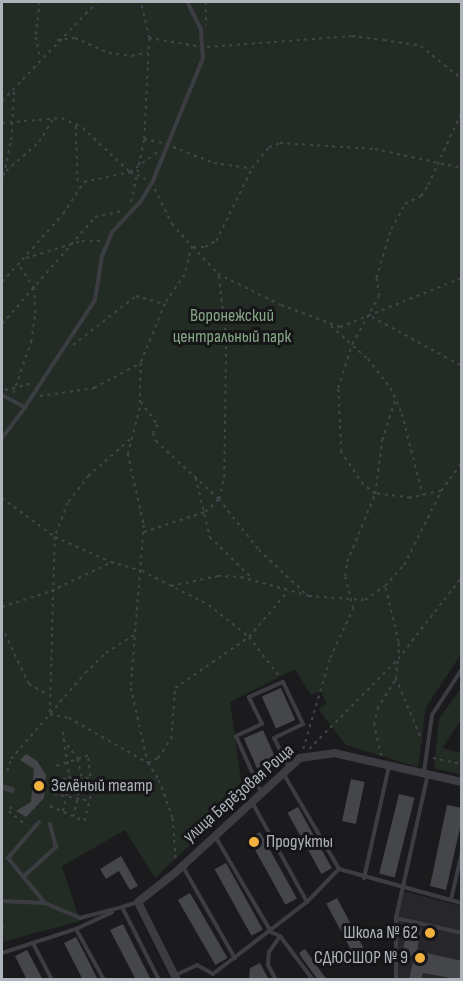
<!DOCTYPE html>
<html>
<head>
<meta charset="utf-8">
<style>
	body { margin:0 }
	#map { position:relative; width:463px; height:981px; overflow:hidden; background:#1b1b1d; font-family:"Sofia Sans Condensed",sans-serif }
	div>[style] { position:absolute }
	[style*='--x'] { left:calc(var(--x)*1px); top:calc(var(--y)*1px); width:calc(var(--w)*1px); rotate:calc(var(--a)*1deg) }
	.built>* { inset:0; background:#27272a }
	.green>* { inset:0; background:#232c24 }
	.stream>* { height:2px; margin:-1px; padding:0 1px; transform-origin:1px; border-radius:1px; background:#303a42 }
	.building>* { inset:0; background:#45464a; transform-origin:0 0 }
	.path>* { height:1.5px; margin-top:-0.75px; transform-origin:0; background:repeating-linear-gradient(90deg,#424449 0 3px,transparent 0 7.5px) }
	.service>* { height:4px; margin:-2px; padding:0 2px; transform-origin:2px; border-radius:2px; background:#3c3d42 }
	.pedestrian>* { height:6px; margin:-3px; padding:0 3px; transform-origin:3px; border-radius:3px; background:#3c3d42 }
	.minor>* { height:8px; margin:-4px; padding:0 4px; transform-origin:4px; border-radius:4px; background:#3c3d42 }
	.dots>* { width:16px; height:16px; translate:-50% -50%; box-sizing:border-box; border:3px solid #161618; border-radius:50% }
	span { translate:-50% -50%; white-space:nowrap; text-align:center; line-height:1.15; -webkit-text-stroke:6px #161618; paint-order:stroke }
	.park-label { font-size:18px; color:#85a786 }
	.poi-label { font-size:18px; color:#aeb3bc }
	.left { translate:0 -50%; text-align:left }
	.right { translate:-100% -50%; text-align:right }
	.street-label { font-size:18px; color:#aeb3bc }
	.frame { position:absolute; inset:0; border:3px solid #aeb3bc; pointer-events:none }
</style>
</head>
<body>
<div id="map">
	<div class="built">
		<i style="clip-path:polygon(403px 891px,461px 906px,461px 979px,398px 980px,398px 921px)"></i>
	</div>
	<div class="green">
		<i style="clip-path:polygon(2px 2px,462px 2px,461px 654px,426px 707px,418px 767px,346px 745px,318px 709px,327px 704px,321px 692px,311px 695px,295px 669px,230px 702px,243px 795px,155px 878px,125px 830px,62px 866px,80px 921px,2px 942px)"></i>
		<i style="clip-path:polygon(461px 688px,461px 720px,442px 748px,461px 753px,461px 775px,434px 768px,439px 719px)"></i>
	</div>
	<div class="stream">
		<i style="--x:2;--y:414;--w:3;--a:-72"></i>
	</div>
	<div class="building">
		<i style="left:281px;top:688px;width:35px;height:21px;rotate:66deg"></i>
		<i style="left:263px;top:730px;width:39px;height:21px;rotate:66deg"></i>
		<i style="clip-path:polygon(26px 754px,37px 761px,46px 775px,44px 798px,26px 817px,16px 811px,31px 802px,34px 769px,20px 760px)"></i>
		<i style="left:351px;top:779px;width:14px;height:43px;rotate:12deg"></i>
		<i style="left:399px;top:794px;width:16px;height:82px;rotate:14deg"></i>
		<i style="clip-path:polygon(447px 805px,462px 808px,462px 819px,446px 890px,430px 886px)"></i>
		<i style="left:298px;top:807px;width:70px;height:12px;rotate:61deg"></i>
		<i style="left:260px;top:832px;width:76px;height:13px;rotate:61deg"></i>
		<i style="clip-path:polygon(121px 856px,138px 886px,130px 890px,119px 871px,106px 879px,100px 869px)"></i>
		<i style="left:226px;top:863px;width:76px;height:13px;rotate:61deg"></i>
		<i style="left:190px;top:893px;width:75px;height:14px;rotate:60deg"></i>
		<i style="left:337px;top:898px;width:62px;height:12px;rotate:62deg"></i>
		<i style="clip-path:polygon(123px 924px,151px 980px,136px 980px,110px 930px)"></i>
		<i style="clip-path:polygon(408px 926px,421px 929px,417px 951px,462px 961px,462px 980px,423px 973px,421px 980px,409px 980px,414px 956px,402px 954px)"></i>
		<i style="clip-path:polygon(76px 937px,87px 958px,98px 980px,83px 980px,64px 943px)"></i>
		<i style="clip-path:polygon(305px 949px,327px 980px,318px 980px,302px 958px,299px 953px)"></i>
		<i style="clip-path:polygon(27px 950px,43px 980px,27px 980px,15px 956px)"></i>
		<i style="clip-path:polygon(260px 963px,269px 980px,249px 980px,250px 968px)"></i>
	</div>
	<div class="path">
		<i style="--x:40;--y:2;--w:35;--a:97"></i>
		<i style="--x:36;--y:37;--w:20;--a:79"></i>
		<i style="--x:206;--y:2;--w:23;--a:90"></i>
		<i style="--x:149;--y:38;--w:48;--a:9.7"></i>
		<i style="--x:57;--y:40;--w:18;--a:-6"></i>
		<i style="--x:75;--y:38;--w:37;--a:24"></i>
		<i style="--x:109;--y:53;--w:23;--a:7"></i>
		<i style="--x:132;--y:56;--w:16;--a:-15"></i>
		<i style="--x:207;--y:47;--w:145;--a:-4.3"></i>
		<i style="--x:352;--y:36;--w:32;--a:7"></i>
		<i style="--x:384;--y:40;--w:37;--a:9"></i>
		<i style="--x:421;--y:46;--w:53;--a:38.8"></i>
		<i style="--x:2;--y:101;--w:137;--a:-46.2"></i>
		<i style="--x:2;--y:123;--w:60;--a:-4.8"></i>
		<i style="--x:62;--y:118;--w:23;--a:25"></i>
		<i style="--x:83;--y:128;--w:64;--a:43.1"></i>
		<i style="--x:130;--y:172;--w:17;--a:24"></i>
		<i style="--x:76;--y:126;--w:61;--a:88.1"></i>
		<i style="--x:144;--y:139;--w:19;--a:12"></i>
		<i style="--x:173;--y:147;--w:44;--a:21.3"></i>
		<i style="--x:214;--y:163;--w:37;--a:8"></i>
		<i style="--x:6;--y:171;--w:44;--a:-41.3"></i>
		<i style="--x:39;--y:142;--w:26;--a:-59"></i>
		<i style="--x:2;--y:183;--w:44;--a:-78.2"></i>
		<i style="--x:11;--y:140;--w:50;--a:-86.6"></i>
		<i style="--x:155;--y:189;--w:39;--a:64"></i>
		<i style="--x:172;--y:224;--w:30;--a:48"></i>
		<i style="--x:192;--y:246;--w:30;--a:104"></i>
		<i style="--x:185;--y:275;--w:35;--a:125"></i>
		<i style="--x:165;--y:304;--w:64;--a:112.1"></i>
		<i style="--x:141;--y:363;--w:45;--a:91.3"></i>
		<i style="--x:140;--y:408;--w:48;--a:104.6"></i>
		<i style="--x:128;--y:454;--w:73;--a:77.3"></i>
		<i style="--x:144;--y:525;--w:164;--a:94.6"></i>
		<i style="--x:131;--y:688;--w:77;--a:77.2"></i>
		<i style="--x:148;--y:763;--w:20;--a:57"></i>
		<i style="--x:159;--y:780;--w:40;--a:69.8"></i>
		<i style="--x:173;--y:818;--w:44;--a:86.1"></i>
		<i style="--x:131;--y:202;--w:64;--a:-78.3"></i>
		<i style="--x:144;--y:139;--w:101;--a:-87.2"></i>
		<i style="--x:149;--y:38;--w:37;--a:-103"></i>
		<i style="--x:193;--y:247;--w:12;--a:0"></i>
		<i style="--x:205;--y:247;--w:13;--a:-29"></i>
		<i style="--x:216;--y:241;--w:81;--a:-63.7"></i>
		<i style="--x:252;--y:168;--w:27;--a:-51"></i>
		<i style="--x:269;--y:147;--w:12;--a:-20"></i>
		<i style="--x:280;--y:143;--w:95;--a:3.6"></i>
		<i style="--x:375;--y:149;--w:89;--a:12.3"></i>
		<i style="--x:193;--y:247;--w:37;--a:47"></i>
		<i style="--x:218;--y:274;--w:70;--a:26.2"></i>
		<i style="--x:281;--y:305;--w:63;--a:20.4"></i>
		<i style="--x:340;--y:327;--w:131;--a:-21.9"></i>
		<i style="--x:26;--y:258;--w:59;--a:-16.9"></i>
		<i style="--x:82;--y:241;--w:20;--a:0"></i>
		<i style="--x:2;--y:282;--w:91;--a:-48.1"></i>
		<i style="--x:63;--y:214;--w:38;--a:-57"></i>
		<i style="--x:84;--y:182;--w:47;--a:-12.3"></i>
		<i style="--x:130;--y:172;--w:34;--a:-36"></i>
		<i style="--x:372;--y:317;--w:102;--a:28.6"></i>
		<i style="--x:2;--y:324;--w:142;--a:-49"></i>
		<i style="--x:95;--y:217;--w:30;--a:-12"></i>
		<i style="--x:331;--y:326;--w:50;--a:41.7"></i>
		<i style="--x:368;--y:359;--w:37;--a:52"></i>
		<i style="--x:391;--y:388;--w:28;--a:67"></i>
		<i style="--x:402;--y:414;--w:84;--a:75.5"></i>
		<i style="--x:73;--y:345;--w:80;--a:-37.9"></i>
		<i style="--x:136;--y:296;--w:29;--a:16"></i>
		<i style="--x:5;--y:390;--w:29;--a:-14"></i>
		<i style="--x:13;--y:393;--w:54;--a:-70.6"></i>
		<i style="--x:31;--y:342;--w:29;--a:-82"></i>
		<i style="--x:35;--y:313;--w:24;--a:-92"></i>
		<i style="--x:34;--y:289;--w:27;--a:-123"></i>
		<i style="--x:40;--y:396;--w:55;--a:-8.4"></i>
		<i style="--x:94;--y:388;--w:51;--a:-28.1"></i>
		<i style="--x:141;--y:402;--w:29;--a:54"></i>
		<i style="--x:158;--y:425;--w:9;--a:122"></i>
		<i style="--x:153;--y:433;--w:9;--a:69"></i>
		<i style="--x:156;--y:441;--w:86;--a:42.6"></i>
		<i style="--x:219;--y:499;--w:65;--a:51.9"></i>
		<i style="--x:259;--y:550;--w:67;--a:43.2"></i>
		<i style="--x:130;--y:440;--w:55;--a:138.7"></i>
		<i style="--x:89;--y:476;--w:34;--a:128"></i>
		<i style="--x:68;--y:503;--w:36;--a:111"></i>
		<i style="--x:55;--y:537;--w:177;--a:91.6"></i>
		<i style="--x:50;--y:714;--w:19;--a:12"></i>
		<i style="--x:69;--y:718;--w:91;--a:29.7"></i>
		<i style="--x:148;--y:763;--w:11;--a:-27"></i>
		<i style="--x:158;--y:758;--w:23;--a:-56"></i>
		<i style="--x:171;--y:739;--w:51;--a:-85.5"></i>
		<i style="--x:175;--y:688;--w:90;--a:-34.6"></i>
		<i style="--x:249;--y:637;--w:60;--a:-49.7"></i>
		<i style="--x:196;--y:478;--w:61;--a:76.7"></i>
		<i style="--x:210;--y:537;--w:59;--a:44.3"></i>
		<i style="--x:441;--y:491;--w:32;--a:167"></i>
		<i style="--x:410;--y:498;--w:35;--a:-173"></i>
		<i style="--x:375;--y:494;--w:15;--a:-143"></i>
		<i style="--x:363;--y:485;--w:40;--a:-124"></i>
		<i style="--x:341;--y:452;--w:64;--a:-92.7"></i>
		<i style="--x:338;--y:388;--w:46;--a:-72.3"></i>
		<i style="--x:352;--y:344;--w:55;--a:-60.6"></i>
		<i style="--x:379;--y:296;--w:18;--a:-99"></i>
		<i style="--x:376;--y:278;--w:51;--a:-73"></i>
		<i style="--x:391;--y:229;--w:29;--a:-61"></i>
		<i style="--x:405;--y:204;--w:18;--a:-27"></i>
		<i style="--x:421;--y:196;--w:13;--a:-58"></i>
		<i style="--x:428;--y:185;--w:81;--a:-65.3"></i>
		<i style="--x:2;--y:498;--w:66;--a:36.3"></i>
		<i style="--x:55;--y:537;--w:61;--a:24.1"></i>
		<i style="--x:111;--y:562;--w:32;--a:16"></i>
		<i style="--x:142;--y:571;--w:75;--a:26.9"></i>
		<i style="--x:209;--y:605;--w:51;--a:38.7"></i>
		<i style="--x:249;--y:637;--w:49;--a:52.4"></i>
		<i style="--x:144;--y:532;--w:64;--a:-18.2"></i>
		<i style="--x:205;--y:512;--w:19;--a:-43"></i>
		<i style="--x:219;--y:499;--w:23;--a:-77"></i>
		<i style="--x:224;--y:477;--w:138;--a:-89.2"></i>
		<i style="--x:226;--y:339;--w:65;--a:-97"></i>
		<i style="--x:171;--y:586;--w:48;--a:-12"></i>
		<i style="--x:218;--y:576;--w:23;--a:2"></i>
		<i style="--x:241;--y:577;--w:71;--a:15.6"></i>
		<i style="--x:309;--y:596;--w:56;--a:4.1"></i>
		<i style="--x:365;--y:600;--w:24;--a:-35"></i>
		<i style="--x:385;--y:586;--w:28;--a:-48"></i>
		<i style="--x:404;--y:565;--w:83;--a:-63.4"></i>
		<i style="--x:441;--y:491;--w:36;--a:-54"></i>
		<i style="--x:386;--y:588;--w:57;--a:76.7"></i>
		<i style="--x:399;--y:643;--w:13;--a:90"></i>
		<i style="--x:2;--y:607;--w:52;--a:-18.1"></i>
		<i style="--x:51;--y:591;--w:65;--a:-25.4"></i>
		<i style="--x:2;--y:627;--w:63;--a:64.7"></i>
		<i style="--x:29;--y:684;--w:22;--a:30"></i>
		<i style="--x:398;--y:661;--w:17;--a:97"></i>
		<i style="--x:396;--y:678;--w:68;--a:67.6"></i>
		<i style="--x:63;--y:732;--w:48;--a:81.5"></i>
		<i style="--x:70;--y:779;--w:33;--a:102"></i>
		<i style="--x:63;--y:739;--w:25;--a:53"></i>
		<i style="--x:78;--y:759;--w:19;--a:78"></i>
		<i style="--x:82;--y:778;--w:39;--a:102"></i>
		<i style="--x:303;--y:749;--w:95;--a:-73.5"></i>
		<i style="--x:330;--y:658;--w:54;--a:-64.9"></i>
		<i style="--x:353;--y:609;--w:34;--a:-104"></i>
		<i style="--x:345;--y:576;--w:14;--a:-82"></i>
		<i style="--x:347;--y:562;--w:74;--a:-67.6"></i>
		<i style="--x:375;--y:494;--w:54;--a:-82.6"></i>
		<i style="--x:382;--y:440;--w:45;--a:-72"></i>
		<i style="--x:309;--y:749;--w:127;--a:-45.3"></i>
		<i style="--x:398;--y:659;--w:104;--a:-52"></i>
		<i style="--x:381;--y:756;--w:32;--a:-103"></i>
		<i style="--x:374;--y:725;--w:16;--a:-79"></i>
		<i style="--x:377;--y:709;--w:36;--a:-58"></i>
		<i style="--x:433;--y:758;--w:30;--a:12"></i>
		<i style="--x:33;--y:768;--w:7;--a:-45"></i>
		<i style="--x:7;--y:771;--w:13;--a:-72"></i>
		<i style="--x:11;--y:759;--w:113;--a:-49.3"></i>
		<i style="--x:85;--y:673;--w:29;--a:-44"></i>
		<i style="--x:106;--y:653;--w:33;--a:-33"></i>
		<i style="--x:56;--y:779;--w:35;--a:-2"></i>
		<i style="--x:54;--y:794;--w:36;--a:11"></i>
		<i style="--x:29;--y:803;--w:8;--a:45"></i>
		<i style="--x:50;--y:806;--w:37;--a:24"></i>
		<i style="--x:84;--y:821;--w:31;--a:-75"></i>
		<i style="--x:92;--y:791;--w:35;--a:-97"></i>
		<i style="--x:88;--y:756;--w:36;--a:162"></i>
		<i style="--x:12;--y:807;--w:5;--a:127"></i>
		<i style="--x:9;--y:811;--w:23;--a:40"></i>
	</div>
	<div class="service">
		<i style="--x:2;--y:395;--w:26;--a:28"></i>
		<i style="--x:25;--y:407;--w:128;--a:-56.8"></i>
		<i style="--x:95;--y:300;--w:45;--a:-81"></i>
		<i style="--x:102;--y:256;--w:26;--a:-67"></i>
		<i style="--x:112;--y:232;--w:42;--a:-46.9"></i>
		<i style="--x:141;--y:201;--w:21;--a:-59"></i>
		<i style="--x:152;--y:183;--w:135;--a:-67.8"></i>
		<i style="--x:203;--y:58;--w:29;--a:-94"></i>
		<i style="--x:201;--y:29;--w:30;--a:-117"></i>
		<i style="--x:2;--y:438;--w:39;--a:-53"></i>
		<i style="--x:424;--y:772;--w:58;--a:-82"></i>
		<i style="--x:432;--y:715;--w:55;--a:-56.9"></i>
		<i style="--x:283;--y:773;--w:111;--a:59.7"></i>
		<i style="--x:339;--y:869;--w:128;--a:15.5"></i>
		<i style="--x:261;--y:792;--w:61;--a:-114.1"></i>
		<i style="--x:236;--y:736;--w:29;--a:-25"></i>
		<i style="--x:262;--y:724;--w:30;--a:-116"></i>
		<i style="--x:249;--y:697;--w:37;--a:-24"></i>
		<i style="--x:283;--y:682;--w:47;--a:64.5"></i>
		<i style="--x:303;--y:724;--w:32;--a:154"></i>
		<i style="--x:274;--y:738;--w:33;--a:63"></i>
		<i style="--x:252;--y:802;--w:114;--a:61.2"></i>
		<i style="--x:39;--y:822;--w:48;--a:130.7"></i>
		<i style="--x:8;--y:858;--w:57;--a:50.7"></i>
		<i style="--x:215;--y:836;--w:111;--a:59.7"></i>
		<i style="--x:271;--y:932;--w:10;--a:24"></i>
		<i style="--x:280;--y:936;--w:55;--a:53.1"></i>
		<i style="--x:183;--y:867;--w:105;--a:60.3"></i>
		<i style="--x:23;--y:877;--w:45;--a:-42.3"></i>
		<i style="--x:56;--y:847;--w:24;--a:-105"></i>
		<i style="--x:364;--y:878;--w:115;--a:-77.4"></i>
		<i style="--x:451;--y:900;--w:49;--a:-77.1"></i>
		<i style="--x:2;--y:901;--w:43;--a:2.7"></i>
		<i style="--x:45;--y:903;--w:38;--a:23"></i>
		<i style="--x:80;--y:918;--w:43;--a:-14.7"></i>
		<i style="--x:122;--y:907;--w:82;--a:63.1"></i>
		<i style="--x:122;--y:907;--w:16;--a:-18"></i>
		<i style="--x:396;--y:918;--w:68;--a:12.8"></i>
		<i style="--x:2;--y:926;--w:1;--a:90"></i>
		<i style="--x:76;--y:929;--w:58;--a:61.2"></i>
		<i style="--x:33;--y:943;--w:42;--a:62.8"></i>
		<i style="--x:2;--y:953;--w:78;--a:-18"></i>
		<i style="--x:76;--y:929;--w:40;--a:-25"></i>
		<i style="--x:176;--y:975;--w:23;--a:-25"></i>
		<i style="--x:197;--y:965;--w:18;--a:29"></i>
		<i style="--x:213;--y:974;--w:118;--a:-37.5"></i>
		<i style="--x:307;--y:902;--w:46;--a:-45.9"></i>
		<i style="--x:276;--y:980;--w:17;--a:-118"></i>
		<i style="--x:268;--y:965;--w:13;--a:-86"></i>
		<i style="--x:269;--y:952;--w:19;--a:-55"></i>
		<i style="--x:396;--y:980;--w:62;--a:-90"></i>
		<i style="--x:396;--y:918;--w:148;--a:-77.5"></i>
	</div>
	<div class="pedestrian">
		<i style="--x:2;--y:787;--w:10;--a:17"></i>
	</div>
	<div class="minor">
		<i style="--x:177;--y:980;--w:87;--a:-116.6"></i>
		<i style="--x:138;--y:902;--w:48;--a:-38.3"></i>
		<i style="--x:176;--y:872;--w:168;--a:-42.6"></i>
		<i style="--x:300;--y:758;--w:34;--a:-8"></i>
		<i style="--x:334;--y:753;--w:131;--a:12.8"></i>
	</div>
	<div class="dots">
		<i style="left:39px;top:786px;background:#f1b13f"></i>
		<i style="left:254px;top:842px;background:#f1b13f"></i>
		<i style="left:430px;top:933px;background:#f1b13f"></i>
		<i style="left:420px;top:958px;background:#f1b13f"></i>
	</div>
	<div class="park-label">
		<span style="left:232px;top:327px">Воронежский<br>центральный парк</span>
	</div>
	<div class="poi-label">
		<span class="left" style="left:51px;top:786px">Зелёный театр</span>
		<span class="left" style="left:266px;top:842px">Продукты</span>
		<span class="right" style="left:418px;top:933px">Школа № 62</span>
		<span class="right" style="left:408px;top:958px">СДЮСШОР № 9</span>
	</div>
	<div class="street-label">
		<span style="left:239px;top:794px;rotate:-41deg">улица Берёзовая Роща</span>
	</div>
	<div class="frame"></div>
</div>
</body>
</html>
